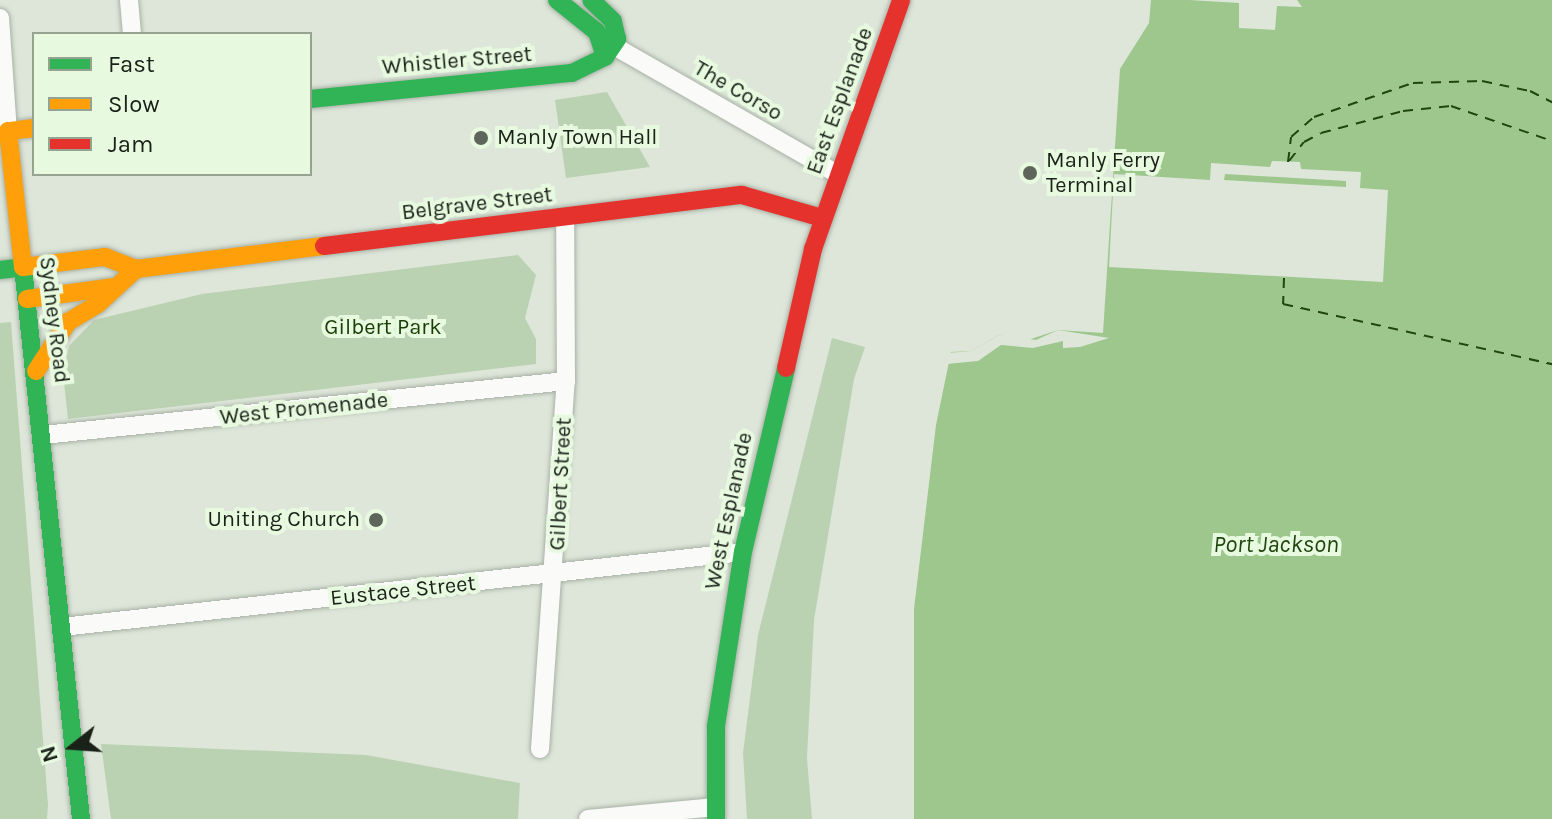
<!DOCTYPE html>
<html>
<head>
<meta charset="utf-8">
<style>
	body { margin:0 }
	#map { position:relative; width:1552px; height:819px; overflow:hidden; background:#dde6d9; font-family:Karla,sans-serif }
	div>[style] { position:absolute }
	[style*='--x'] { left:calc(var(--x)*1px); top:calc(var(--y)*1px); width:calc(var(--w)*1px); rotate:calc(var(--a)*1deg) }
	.green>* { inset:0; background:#bbd2b2 }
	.water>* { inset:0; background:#9dc78d }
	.pier>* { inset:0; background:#dde6d9 }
	.ferry>* { height:2px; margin-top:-1px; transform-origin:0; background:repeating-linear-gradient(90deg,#21450f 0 10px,transparent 0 18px) }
	.roads { filter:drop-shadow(0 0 2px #a9b1a6) drop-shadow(0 0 2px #a9b1a6) }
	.street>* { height:18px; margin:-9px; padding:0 9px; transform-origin:9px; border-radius:9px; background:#fafbf9 }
	.fast>* { height:18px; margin:-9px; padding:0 9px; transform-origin:9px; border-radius:9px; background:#30b455 }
	.slow>* { height:18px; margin:-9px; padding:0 9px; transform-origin:9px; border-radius:9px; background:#ff9f0a }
	.jam>* { height:18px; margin:-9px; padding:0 9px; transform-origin:9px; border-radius:9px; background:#e5322d }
	.dots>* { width:22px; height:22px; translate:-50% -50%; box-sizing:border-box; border:4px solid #e7fae0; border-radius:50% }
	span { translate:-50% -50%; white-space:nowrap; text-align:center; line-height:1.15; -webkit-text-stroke:8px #e7fae0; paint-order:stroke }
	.street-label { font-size:22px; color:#1a2118 }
	.poi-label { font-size:22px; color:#1a2118 }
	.left { translate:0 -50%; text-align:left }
	.right { translate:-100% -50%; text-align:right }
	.park-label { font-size:22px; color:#193d05 }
	.water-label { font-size:24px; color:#21450f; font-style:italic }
	.legend { position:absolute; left:32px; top:32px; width:280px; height:144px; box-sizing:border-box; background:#e7fae0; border:2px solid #95a390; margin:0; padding:10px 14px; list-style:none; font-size:24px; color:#1a2118 }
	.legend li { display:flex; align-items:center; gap:16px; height:40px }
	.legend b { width:40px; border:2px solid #95a390 }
	.north { position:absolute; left:32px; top:707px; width:80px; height:80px; -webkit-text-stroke:6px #e7fae0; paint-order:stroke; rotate:253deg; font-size:22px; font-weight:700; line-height:32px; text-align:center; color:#1a2118 }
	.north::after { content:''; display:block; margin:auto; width:28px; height:36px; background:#1a2118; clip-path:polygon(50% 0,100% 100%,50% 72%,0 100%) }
</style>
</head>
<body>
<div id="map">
	<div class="green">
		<i style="clip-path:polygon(607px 92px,650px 167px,566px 178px,555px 100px)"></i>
		<i style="clip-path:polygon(518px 255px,536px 275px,525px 318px,536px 339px,536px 364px,68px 419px,63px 373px,69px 346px,94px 320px,202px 294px)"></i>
		<i style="clip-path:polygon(11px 322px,48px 805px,47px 819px,0 819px,0 323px)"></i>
		<i style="clip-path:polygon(832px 338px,865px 347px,854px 379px,814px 620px,807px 758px,812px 819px,747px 819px,743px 753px,758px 635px)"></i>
		<i style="clip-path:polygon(101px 744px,366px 755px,520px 783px,518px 819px,111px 819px)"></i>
	</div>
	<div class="water">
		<i style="clip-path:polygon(1151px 0,1552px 0,1552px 819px,914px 819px,914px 609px,936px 425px,951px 352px,971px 351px,999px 335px,1025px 341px,1058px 330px,1103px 333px,1120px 69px,1149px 23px)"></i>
	</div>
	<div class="pier">
		<i style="clip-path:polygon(1189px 0,1297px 0,1302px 7px,1277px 6px,1275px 30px,1239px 28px,1239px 3px)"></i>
		<i style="clip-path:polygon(evenodd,1272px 161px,1300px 162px,1301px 169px,1361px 172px,1360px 188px,1388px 190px,1383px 282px,1109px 267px,1114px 174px,1210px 180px,1211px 163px,1270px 167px,1272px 161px,1225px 174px,1346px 181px,1346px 187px,1224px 180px,1225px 174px)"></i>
		<i style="clip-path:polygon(1058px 330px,1109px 338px,1080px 347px,1063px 348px,1063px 341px,1033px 348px,1001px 345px,978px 361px,947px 364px,947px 353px,971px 351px,999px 335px,1036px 340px)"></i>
	</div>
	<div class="ferry">
		<i style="--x:1289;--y:161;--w:24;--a:-52"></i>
		<i style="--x:1304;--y:142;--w:19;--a:-28"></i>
		<i style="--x:1321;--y:133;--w:85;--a:-15"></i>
		<i style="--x:1403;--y:111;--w:48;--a:-5.9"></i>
		<i style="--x:1451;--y:106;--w:107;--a:19.1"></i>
		<i style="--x:1288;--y:162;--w:25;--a:-83"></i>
		<i style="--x:1291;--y:137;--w:30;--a:-41"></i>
		<i style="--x:1314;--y:117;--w:105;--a:-19"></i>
		<i style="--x:1413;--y:83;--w:69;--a:-1.7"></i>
		<i style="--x:1482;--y:81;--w:49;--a:11.8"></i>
		<i style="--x:1530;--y:91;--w:25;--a:27"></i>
		<i style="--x:1284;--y:278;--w:26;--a:92"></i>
		<i style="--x:1283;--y:304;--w:276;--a:12.6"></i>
	</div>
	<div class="roads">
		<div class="street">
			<i style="--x:129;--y:0;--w:34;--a:85"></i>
			<i style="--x:0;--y:18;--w:113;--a:86"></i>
			<i style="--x:8;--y:131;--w:8;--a:173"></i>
			<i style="--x:614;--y:46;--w:259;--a:29.8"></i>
			<i style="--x:43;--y:435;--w:526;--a:-5.89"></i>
			<i style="--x:62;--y:627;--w:685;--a:-6.28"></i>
			<i style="--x:540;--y:749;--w:369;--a:-86"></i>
			<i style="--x:566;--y:381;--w:164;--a:-90.3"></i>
			<i style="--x:588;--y:819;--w:128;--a:-5.4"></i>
		</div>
		<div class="fast">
			<i style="--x:557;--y:0;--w:51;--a:38.7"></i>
			<i style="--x:597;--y:32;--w:26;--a:72"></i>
			<i style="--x:310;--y:99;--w:263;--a:-5.7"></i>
			<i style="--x:572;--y:73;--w:37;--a:-26"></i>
			<i style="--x:605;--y:57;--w:22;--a:-56"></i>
			<i style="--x:617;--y:39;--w:18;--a:-103"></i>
			<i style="--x:613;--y:21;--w:30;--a:-136"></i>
			<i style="--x:0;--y:270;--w:23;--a:-7"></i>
			<i style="--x:23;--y:267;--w:555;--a:84"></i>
			<i style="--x:716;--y:819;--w:93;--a:-90"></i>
			<i style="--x:716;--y:726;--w:176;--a:-81.2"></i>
			<i style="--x:743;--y:552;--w:189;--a:-76.8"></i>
		</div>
		<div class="slow">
			<i style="--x:34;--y:128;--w:26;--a:173"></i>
			<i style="--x:8;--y:131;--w:137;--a:83.7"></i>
			<i style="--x:23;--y:267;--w:83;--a:-7"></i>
			<i style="--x:105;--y:257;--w:33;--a:21"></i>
			<i style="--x:136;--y:269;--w:189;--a:-7"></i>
			<i style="--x:27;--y:299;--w:88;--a:-7.9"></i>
			<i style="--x:36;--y:371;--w:59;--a:-56.9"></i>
			<i style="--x:68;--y:322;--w:35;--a:-31"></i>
			<i style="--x:98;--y:304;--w:52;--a:-42.6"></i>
		</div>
		<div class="jam">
			<i style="--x:324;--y:246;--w:421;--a:-7"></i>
			<i style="--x:742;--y:195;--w:83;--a:16"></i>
			<i style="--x:786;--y:368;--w:122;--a:-77.2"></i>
			<i style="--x:813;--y:249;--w:264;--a:-70.5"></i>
		</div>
	</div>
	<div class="dots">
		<i style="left:481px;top:138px;background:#5e665c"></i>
		<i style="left:1030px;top:173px;background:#5e665c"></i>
		<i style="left:376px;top:520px;background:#5e665c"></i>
	</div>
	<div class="street-label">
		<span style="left:457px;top:61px;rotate:-5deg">Whistler Street</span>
		<span style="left:738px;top:91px;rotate:30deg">The Corso</span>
		<span style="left:840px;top:101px;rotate:-70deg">East Esplanade</span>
		<span style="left:477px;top:204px;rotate:-7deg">Belgrave Street</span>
		<span style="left:54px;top:320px;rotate:83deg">Sydney Road</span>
		<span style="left:304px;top:409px;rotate:-6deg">West Promenade</span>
		<span style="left:561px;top:484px;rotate:-87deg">Gilbert Street</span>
		<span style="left:729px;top:511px;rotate:-78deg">West Esplanade</span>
		<span style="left:403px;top:591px;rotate:-6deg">Eustace Street</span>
	</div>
	<div class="poi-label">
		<span class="left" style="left:497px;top:138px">Manly Town Hall</span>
		<span class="left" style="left:1046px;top:173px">Manly Ferry<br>Terminal</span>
		<span class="right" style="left:360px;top:520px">Uniting Church</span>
	</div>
	<div class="park-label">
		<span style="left:383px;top:328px">Gilbert Park</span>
	</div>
	<div class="water-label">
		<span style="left:1276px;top:545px">Port Jackson</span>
	</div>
	<ul class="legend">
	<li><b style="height:10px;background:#30b455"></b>Fast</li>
	<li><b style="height:10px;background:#ff9f0a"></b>Slow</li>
	<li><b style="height:10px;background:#e5322d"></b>Jam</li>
	</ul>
	<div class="north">N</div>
</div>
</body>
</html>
